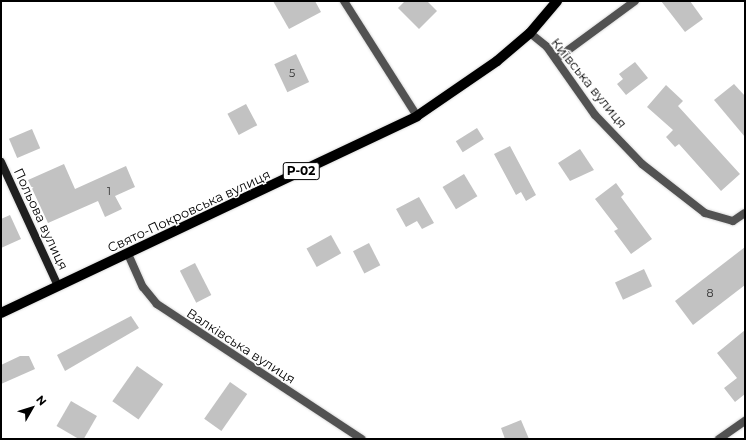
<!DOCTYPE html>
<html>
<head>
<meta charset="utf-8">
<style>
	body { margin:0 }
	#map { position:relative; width:746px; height:440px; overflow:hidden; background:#fff; font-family:Montserrat,sans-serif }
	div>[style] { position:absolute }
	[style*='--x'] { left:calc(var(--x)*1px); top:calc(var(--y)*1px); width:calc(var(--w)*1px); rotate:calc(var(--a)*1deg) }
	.building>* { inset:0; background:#c2c2c2; transform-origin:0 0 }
	.roads { filter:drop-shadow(0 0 1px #dbdbdb) drop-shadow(0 0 1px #dbdbdb) }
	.street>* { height:8px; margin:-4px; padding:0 4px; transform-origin:4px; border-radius:4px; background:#525252 }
	.secondary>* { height:8px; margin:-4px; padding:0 4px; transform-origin:4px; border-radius:4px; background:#1f1f1f }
	.primary>* { height:10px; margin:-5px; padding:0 5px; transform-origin:5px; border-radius:5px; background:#000 }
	span { translate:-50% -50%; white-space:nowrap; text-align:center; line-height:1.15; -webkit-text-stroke:3px #fff; paint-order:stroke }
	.number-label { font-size:11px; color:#303030 }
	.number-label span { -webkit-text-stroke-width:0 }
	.shield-label span { padding:1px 3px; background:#fff; border:1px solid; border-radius:3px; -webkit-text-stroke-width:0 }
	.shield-label { font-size:12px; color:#000; font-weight:700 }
	.street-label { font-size:13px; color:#000 }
	.frame { position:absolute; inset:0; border:2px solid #000; pointer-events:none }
	.north { position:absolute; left:12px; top:388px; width:40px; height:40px; -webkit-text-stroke:3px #fff; paint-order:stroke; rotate:51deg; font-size:11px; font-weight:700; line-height:16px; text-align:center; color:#000 }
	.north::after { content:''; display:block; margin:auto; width:14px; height:18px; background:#000; clip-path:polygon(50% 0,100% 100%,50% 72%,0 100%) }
</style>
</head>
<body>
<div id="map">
	<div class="building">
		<i style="clip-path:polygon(273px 1px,315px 1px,321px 12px,289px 29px)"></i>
		<i style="clip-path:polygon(405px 1px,427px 1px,437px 11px,419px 29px,398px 8px)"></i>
		<i style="clip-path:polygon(661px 1px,690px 1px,703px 19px,685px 32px)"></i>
		<i style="left:296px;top:54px;width:31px;height:24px;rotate:65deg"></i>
		<i style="clip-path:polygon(635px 62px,648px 78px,626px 95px,617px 84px,623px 79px,619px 74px)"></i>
		<i style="clip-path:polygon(734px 84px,745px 96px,745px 137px,714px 100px)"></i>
		<i style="clip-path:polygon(666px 85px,683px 101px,678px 106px,740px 174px,721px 191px,679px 144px,675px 147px,666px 137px,673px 130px,647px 107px)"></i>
		<i style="left:246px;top:104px;width:24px;height:21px;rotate:62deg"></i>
		<i style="left:477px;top:128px;width:13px;height:25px;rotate:58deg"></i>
		<i style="left:32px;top:129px;width:21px;height:25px;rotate:67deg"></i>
		<i style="clip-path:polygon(510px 146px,536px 195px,526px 201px,521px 192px,516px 195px,494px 154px)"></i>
		<i style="clip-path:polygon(580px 149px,594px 170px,570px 181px,558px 163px)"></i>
		<i style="clip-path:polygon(64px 164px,75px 189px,126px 166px,135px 187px,115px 196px,122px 209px,105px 217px,98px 201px,48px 223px,28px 180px)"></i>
		<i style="left:464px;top:174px;width:26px;height:25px;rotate:59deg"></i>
		<i style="clip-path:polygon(616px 183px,624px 194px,621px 197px,652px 239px,631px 254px,614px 231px,618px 229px,595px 199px)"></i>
		<i style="clip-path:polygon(419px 197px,434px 223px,422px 229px,417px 221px,406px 227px,396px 209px)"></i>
		<i style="clip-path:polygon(10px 215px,21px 239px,1px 248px,1px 219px)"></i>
		<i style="left:331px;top:235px;width:21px;height:28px;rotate:61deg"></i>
		<i style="left:369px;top:243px;width:25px;height:18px;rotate:63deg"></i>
		<i style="clip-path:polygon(745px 247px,745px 285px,693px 325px,675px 301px)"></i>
		<i style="left:195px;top:263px;width:36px;height:17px;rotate:63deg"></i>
		<i style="left:644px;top:269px;width:19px;height:32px;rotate:65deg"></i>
		<i style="clip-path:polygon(131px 316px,139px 328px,65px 371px,57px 355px)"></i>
		<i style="clip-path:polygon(745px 330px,745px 394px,735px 402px,724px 388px,737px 378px,717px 353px)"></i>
		<i style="clip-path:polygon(20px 356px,29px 356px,35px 369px,1px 384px,1px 365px)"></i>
		<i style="left:137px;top:366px;width:32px;height:43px;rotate:35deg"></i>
		<i style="left:230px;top:382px;width:21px;height:45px;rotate:35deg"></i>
		<i style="left:71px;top:401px;width:30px;height:29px;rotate:30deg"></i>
		<i style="clip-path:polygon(521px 420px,529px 439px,505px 439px,501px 428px)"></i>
	</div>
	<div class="roads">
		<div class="street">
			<i style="--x:344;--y:1;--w:136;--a:57.6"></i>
			<i style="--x:530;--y:33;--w:22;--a:39"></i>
			<i style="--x:547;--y:47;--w:83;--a:54.8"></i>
			<i style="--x:595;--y:115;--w:68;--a:46.2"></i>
			<i style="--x:642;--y:164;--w:80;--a:37.9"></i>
			<i style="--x:705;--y:213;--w:29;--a:16"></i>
			<i style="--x:733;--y:221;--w:14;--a:-34"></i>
			<i style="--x:556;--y:59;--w:98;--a:-36.3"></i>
			<i style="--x:128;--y:254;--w:36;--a:66"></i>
			<i style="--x:143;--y:287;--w:22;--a:51"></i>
			<i style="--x:157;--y:304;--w:245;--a:33.4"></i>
			<i style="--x:719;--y:439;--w:32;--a:-35"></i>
		</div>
		<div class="secondary">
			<i style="--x:1;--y:162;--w:136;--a:65.3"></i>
		</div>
		<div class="primary">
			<i style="--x:1;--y:313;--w:460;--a:-25.3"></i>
			<i style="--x:417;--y:116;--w:97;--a:-34.5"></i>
			<i style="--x:497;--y:61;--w:43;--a:-40.3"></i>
			<i style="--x:530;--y:33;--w:42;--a:-49.8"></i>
		</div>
	</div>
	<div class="number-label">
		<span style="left:292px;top:73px">5</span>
		<span style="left:109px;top:191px">1</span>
		<span style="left:710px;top:293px">8</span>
	</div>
	<div class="shield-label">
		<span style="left:301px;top:171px">Р-02</span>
	</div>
	<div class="street-label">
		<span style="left:589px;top:83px;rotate:51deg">Київська вулиця</span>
		<span style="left:189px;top:211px;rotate:-25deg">Свято-Покровська вулиця</span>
		<span style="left:41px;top:219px;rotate:65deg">Польова вулиця</span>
		<span style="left:241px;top:346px;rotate:33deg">Валківська вулиця</span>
	</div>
	<div class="frame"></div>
	<div class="north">N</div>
</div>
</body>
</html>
